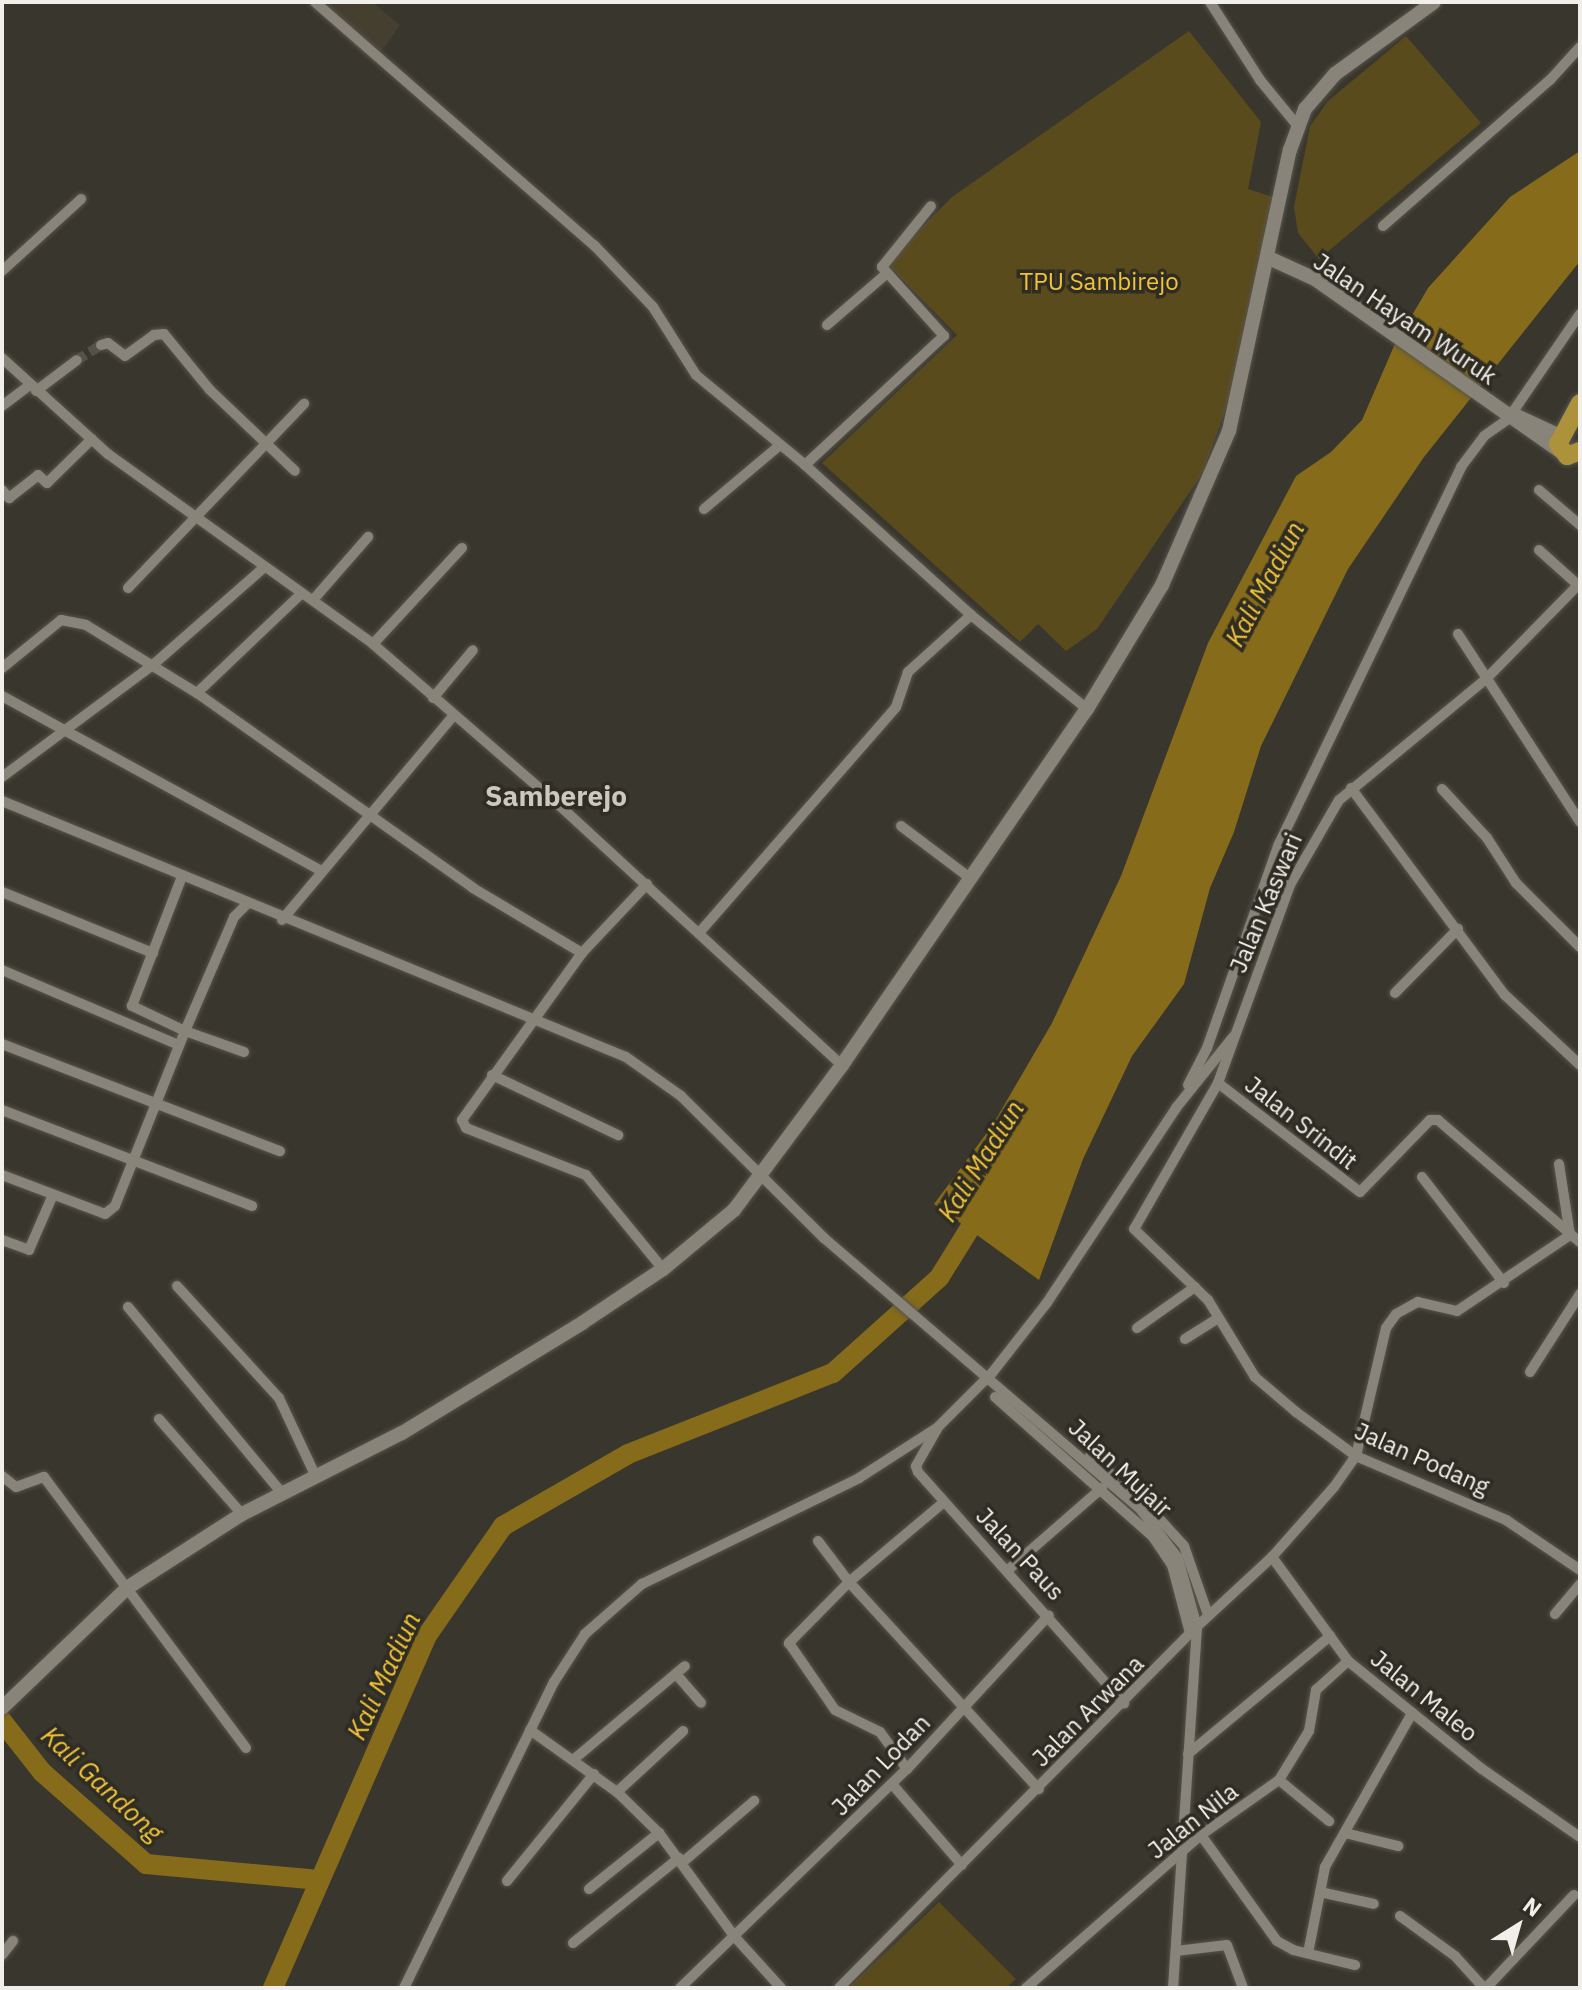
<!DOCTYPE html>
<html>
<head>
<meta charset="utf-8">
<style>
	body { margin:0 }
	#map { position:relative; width:1582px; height:1990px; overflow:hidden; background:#39362d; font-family:"IBM Plex Sans",sans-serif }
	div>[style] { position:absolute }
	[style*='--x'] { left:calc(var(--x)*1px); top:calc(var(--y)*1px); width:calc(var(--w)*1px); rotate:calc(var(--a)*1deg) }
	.built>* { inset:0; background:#453f30 }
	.green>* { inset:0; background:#5a4b1d }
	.water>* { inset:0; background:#856b1a }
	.river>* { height:20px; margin:-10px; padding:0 10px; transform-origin:10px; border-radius:10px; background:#856b1a }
	.minor-tunnel>* { height:10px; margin-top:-5px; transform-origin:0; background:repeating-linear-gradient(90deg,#555249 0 10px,transparent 0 15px) }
	.roads { filter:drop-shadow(0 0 2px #56544c) drop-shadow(0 0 2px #56544c) }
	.minor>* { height:10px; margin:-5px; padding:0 5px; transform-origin:5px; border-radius:5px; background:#88847a }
	.secondary>* { height:14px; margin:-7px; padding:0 7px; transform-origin:7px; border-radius:7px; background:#88847a }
	.trunk>* { height:18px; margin:-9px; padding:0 9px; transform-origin:9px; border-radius:9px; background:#ad923c }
	span { translate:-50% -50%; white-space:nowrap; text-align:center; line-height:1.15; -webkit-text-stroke:7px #2f2c23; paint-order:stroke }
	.park-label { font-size:24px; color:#f0c438 }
	.street-label { font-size:24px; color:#f1efe9 }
	.water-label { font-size:26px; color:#f1c53a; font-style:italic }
	.quarter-label { font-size:28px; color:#ccc8bd; font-weight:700 }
	.frame { position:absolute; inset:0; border:4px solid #f1efe9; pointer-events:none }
	.north { position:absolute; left:1478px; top:1886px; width:80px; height:80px; -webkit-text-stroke:6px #2f2c23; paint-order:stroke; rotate:37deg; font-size:22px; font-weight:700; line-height:32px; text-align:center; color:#f1efe9 }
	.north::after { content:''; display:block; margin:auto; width:28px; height:36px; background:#f1efe9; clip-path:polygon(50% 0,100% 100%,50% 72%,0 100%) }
</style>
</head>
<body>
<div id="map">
	<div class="built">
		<i style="clip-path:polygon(307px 2px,372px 2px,400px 25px,374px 63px)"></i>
	</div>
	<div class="green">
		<i style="clip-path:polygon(1189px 31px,1261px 122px,1248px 189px,1273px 197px,1230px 398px,1202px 474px,1097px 629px,1066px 651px,1038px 624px,1020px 642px,822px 463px,957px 335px,886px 263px,952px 197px)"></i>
		<i style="clip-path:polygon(1406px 36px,1481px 123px,1319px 259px,1298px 233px,1294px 207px,1310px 126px,1328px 101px)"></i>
		<i style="clip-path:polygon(939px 1902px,1016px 1979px,1006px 1988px,848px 1988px)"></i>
	</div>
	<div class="water">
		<i style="clip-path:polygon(1580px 151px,1580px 261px,1424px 457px,1348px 569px,1261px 746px,1234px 832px,1210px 888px,1184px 984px,1132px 1056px,1083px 1159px,1039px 1280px,934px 1204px,992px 1126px,1052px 1023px,1121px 876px,1208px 643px,1296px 476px,1331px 452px,1362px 420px,1394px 346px,1428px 288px,1510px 197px)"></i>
	</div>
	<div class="river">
		<i style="--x:2;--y:1721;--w:65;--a:51.9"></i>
		<i style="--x:42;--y:1772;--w:139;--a:41.5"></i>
		<i style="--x:146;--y:1864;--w:174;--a:5.3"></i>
		<i style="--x:273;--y:1988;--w:386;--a:-66.4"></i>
		<i style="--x:428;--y:1634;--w:131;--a:-55.2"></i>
		<i style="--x:503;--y:1526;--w:144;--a:-29.9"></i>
		<i style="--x:628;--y:1454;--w:220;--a:-21.6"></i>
		<i style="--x:833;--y:1373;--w:142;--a:-41.9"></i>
		<i style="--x:939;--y:1278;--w:84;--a:-58.2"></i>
	</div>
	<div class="minor-tunnel">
		<i style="--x:77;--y:360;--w:28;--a:-32"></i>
	</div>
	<div class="roads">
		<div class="minor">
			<i style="--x:315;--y:2;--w:370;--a:41.1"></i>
			<i style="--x:594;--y:245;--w:86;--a:46.4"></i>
			<i style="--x:653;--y:307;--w:80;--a:57.7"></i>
			<i style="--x:696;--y:375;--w:141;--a:39.5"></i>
			<i style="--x:805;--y:465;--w:190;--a:-42.9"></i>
			<i style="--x:944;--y:336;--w:93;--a:-131.9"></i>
			<i style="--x:882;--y:267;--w:78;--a:-51.2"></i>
			<i style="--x:1210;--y:2;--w:93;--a:57.3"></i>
			<i style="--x:1260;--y:80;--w:58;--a:50.6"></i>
			<i style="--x:1383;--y:226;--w:222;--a:-41.2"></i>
			<i style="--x:1550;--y:80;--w:45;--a:-47.7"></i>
			<i style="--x:2;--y:271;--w:107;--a:-42.3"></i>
			<i style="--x:827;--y:325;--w:77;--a:-40.8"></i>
			<i style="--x:101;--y:345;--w:7;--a:-16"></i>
			<i style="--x:108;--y:343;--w:21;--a:37"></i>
			<i style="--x:125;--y:356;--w:36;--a:-36"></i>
			<i style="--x:154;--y:335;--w:10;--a:-6"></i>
			<i style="--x:164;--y:334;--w:72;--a:50.6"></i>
			<i style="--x:210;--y:390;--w:117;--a:43.6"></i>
			<i style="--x:2;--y:358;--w:143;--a:42.2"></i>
			<i style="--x:108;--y:454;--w:326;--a:35.6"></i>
			<i style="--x:373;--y:644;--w:247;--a:40.9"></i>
			<i style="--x:560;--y:806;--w:383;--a:42.6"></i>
			<i style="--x:36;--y:391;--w:51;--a:-37.1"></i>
			<i style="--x:2;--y:406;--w:34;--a:-37"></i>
			<i style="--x:805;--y:465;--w:224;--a:42.1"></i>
			<i style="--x:971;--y:615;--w:149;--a:39"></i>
			<i style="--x:2;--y:490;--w:11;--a:49"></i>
			<i style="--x:9;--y:498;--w:37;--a:-38"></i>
			<i style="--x:38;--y:475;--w:12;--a:42"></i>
			<i style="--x:47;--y:483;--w:63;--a:-44.4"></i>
			<i style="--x:1539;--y:490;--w:54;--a:40.5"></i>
			<i style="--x:704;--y:509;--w:99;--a:-40.1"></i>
			<i style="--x:1539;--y:550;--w:52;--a:41.9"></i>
			<i style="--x:1580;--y:583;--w:134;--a:134.4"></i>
			<i style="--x:1486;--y:679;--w:190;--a:140.5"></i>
			<i style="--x:1339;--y:800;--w:98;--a:120"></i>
			<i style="--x:1290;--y:885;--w:211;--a:110"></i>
			<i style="--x:1218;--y:1083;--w:168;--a:119.9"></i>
			<i style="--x:1134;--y:1229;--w:103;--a:43.8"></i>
			<i style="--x:1208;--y:1300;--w:90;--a:58.6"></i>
			<i style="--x:1255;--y:1377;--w:54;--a:40.5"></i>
			<i style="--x:1296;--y:1412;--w:74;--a:36.3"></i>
			<i style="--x:1356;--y:1456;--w:163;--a:23.1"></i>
			<i style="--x:1506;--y:1520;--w:89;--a:34"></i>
			<i style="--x:128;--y:588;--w:255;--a:-46.3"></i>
			<i style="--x:313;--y:600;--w:84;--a:-48.9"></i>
			<i style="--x:1458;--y:634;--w:224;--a:57"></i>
			<i style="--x:373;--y:644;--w:131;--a:-47.2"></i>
			<i style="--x:2;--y:668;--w:76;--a:-39.1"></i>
			<i style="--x:61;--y:620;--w:25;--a:11"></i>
			<i style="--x:86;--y:625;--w:130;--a:31.5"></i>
			<i style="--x:197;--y:693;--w:338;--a:35.2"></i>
			<i style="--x:473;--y:888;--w:127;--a:30.8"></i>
			<i style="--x:197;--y:693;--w:144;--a:-43.6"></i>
			<i style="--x:2;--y:696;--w:362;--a:28.7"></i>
			<i style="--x:433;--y:698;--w:62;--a:-50.2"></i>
			<i style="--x:2;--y:777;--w:189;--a:-36.6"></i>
			<i style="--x:154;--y:664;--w:144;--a:-41.3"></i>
			<i style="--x:1351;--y:788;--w:258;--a:53.4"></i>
			<i style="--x:1505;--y:995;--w:103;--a:43"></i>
			<i style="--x:1442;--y:789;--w:67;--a:47.4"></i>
			<i style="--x:1487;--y:838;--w:54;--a:57.2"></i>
			<i style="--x:1516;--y:883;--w:91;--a:45"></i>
			<i style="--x:2;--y:801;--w:674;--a:22.31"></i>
			<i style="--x:626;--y:1057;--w:67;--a:35.3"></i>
			<i style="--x:681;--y:1096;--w:202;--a:44.8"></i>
			<i style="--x:824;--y:1238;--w:418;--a:40.6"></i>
			<i style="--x:1141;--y:1510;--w:61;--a:52.4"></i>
			<i style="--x:1178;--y:1558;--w:72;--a:74.6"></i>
			<i style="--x:1197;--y:1627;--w:362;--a:93.8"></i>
			<i style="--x:901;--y:826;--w:86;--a:37"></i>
			<i style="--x:647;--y:884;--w:95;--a:133.3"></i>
			<i style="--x:582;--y:953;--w:206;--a:125.7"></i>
			<i style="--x:462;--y:1120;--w:9;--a:63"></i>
			<i style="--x:466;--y:1128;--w:129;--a:21.4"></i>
			<i style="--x:586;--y:1175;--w:122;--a:50.7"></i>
			<i style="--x:2;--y:892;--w:163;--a:22"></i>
			<i style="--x:282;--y:920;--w:266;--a:-50"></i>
			<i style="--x:699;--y:933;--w:300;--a:-48.9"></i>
			<i style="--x:896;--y:707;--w:37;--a:-71"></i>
			<i style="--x:908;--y:672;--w:85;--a:-42.1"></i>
			<i style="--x:2;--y:970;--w:192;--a:23"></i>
			<i style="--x:1395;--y:993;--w:90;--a:-45.5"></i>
			<i style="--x:2;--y:1044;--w:298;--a:21.1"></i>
			<i style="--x:244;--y:1052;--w:63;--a:-160.4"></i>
			<i style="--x:185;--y:1031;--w:124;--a:-66.7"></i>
			<i style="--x:234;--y:917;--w:17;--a:-45"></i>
			<i style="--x:492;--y:1075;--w:140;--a:25.5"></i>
			<i style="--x:1218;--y:1083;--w:179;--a:37.5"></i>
			<i style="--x:1360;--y:1192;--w:100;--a:-45.8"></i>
			<i style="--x:1430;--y:1120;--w:8;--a:0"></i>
			<i style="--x:1438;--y:1120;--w:187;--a:40.7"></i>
			<i style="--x:1188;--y:1085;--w:42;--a:-62.8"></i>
			<i style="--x:1207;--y:1048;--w:216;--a:-70.6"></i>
			<i style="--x:1279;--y:844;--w:419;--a:-64.2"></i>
			<i style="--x:1461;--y:467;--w:39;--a:-53"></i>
			<i style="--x:1484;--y:436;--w:29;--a:-35"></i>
			<i style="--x:1508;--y:419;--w:127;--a:-55.6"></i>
			<i style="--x:2;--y:1110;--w:268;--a:21"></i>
			<i style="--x:1559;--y:1164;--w:72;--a:81.2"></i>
			<i style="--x:2;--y:1175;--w:110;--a:20.7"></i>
			<i style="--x:105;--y:1214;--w:13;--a:-39"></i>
			<i style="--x:115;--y:1206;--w:188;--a:-68.2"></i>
			<i style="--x:185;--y:1031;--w:59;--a:-154.7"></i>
			<i style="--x:132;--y:1006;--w:136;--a:-68.9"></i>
			<i style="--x:1422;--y:1177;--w:134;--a:52.3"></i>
			<i style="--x:2;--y:1240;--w:29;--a:20"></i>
			<i style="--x:29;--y:1250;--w:58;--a:-66.5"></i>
			<i style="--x:177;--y:1286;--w:151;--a:47.7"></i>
			<i style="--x:279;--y:1398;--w:85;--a:64.9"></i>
			<i style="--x:128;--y:1307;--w:241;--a:50.4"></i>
			<i style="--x:1137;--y:1328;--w:71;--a:-35.3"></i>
			<i style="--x:1185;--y:1339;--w:38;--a:-32"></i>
			<i style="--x:1530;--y:1372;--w:93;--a:-57.3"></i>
			<i style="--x:995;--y:1397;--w:211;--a:41.5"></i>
			<i style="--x:1153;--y:1537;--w:34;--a:56"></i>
			<i style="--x:1172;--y:1565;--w:70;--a:75.2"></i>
			<i style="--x:159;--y:1419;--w:126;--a:48.9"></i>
			<i style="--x:937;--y:1429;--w:43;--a:119.6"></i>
			<i style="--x:916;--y:1466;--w:6;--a:72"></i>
			<i style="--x:918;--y:1472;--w:310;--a:48.3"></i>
			<i style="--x:1090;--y:1456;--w:72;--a:40.5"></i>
			<i style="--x:1145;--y:1503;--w:58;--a:47.8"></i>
			<i style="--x:1184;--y:1546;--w:73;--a:70.8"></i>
			<i style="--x:2;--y:1476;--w:18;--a:38"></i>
			<i style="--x:16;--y:1487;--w:30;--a:-20"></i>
			<i style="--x:44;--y:1477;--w:338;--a:53.3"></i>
			<i style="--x:944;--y:1502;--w:124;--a:139.9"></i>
			<i style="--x:849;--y:1582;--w:281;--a:47.5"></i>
			<i style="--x:818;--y:1541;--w:51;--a:52.9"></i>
			<i style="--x:849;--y:1582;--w:86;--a:134.5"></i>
			<i style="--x:789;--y:1643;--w:81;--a:55.5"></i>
			<i style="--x:835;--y:1710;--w:50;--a:26.1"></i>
			<i style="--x:880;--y:1732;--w:46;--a:53.9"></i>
			<i style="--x:1272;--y:1557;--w:129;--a:53.8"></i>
			<i style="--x:1348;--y:1661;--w:172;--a:38.9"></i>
			<i style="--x:1482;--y:1769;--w:119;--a:34.8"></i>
			<i style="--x:1008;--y:1570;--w:125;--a:-41.1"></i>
			<i style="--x:1555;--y:1614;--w:39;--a:-50"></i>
			<i style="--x:676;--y:1674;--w:38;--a:49"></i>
			<i style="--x:530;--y:1730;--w:107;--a:35.5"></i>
			<i style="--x:617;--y:1792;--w:59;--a:44.3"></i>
			<i style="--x:659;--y:1833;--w:127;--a:53.9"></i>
			<i style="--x:734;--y:1936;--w:70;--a:47.9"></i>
			<i style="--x:1188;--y:1754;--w:185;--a:-39.7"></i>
			<i style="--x:573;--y:1760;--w:146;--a:-40"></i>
			<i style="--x:1279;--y:1780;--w:65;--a:39.4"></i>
			<i style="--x:892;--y:1784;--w:107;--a:49.2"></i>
			<i style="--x:617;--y:1792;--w:90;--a:-42.7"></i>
			<i style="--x:1345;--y:1833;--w:55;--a:13.8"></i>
			<i style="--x:1201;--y:1835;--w:130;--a:54.4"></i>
			<i style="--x:1277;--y:1941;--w:18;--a:29"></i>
			<i style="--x:1293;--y:1950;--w:64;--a:13.6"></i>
			<i style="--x:683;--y:1862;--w:94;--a:-40.7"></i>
			<i style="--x:507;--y:1881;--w:138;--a:-50.9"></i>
			<i style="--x:589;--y:1889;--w:90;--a:-38.7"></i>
			<i style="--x:1320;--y:1892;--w:55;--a:12.5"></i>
			<i style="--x:1400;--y:1916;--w:68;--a:36"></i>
			<i style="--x:1455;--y:1956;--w:43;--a:47.8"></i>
			<i style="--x:573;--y:1943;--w:136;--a:-38.7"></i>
			<i style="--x:1176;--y:1951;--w:51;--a:-6.7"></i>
			<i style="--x:1227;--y:1945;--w:46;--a:69.6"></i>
			<i style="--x:1308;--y:1953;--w:88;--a:-78.8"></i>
			<i style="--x:1325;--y:1867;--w:177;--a:-60.5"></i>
			<i style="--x:2;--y:1955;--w:18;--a:-52"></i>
			<i style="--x:404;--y:1988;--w:341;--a:-63.9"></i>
			<i style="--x:554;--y:1682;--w:57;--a:-57.1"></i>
			<i style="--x:585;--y:1634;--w:76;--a:-41.3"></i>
			<i style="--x:642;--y:1584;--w:242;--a:-26"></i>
			<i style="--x:859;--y:1478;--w:94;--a:-32.8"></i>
			<i style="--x:938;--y:1427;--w:76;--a:-45"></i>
			<i style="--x:992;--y:1373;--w:88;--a:-52"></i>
			<i style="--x:1046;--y:1304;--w:235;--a:-56.4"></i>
			<i style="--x:1176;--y:1108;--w:91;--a:-51.2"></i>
			<i style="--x:680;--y:1988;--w:315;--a:-44"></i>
			<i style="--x:907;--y:1769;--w:209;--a:-47.3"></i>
			<i style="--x:839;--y:1988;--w:499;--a:-45.3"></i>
			<i style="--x:1190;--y:1633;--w:112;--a:-42.8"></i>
			<i style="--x:1272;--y:1557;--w:94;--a:-48.5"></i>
			<i style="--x:1334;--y:1487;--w:38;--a:-55"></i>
			<i style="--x:1356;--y:1456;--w:131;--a:-76.8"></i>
			<i style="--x:1386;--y:1328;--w:17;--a:-54"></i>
			<i style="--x:1396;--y:1314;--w:25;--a:-29"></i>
			<i style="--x:1418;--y:1302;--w:40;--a:13"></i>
			<i style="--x:1457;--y:1311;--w:136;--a:-33.9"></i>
			<i style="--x:1026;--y:1988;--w:232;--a:-41.2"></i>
			<i style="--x:1201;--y:1835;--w:95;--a:-35.2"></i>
			<i style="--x:1279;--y:1780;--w:57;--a:-58.5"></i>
			<i style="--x:1309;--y:1731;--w:42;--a:-80.3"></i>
			<i style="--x:1316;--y:1690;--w:43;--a:-42.2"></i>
			<i style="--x:1486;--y:1988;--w:128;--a:-46.6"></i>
		</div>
		<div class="secondary">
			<i style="--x:1269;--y:258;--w:51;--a:24.5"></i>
			<i style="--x:1315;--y:279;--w:301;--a:35.1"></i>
			<i style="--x:1517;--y:416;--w:47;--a:24.9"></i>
			<i style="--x:2;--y:1708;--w:173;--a:-43.8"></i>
			<i style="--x:127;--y:1588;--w:137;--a:-32.8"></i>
			<i style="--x:242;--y:1514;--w:179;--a:-26.9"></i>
			<i style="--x:402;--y:1433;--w:211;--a:-31.4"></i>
			<i style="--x:582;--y:1323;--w:97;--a:-33.7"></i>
			<i style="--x:663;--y:1269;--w:92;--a:-39.7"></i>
			<i style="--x:734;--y:1210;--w:181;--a:-53.3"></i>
			<i style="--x:842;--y:1065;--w:432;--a:-55.5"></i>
			<i style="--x:1087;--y:709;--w:145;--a:-58.8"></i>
			<i style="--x:1162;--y:585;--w:168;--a:-66.5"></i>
			<i style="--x:1229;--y:431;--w:288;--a:-77.8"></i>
			<i style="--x:1290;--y:150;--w:44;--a:-69.9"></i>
			<i style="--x:1305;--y:109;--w:46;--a:-49.4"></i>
			<i style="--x:1335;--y:74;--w:122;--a:-36"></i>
		</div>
		<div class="trunk">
			<i style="--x:1580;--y:403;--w:47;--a:118.2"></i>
			<i style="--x:1558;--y:444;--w:15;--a:53"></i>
			<i style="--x:1567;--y:456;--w:14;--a:-21"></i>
		</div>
	</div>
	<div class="park-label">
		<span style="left:1099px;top:282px">TPU Sambirejo</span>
	</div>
	<div class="street-label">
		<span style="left:1405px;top:319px;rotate:34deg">Jalan Hayam Wuruk</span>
		<span style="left:1266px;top:903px;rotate:-67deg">Jalan Kaswari</span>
		<span style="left:1301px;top:1123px;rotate:38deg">Jalan Srindit</span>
		<span style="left:1422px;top:1459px;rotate:24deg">Jalan Podang</span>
		<span style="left:1120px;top:1468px;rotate:43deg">Jalan Mujair</span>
		<span style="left:1020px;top:1554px;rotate:47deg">Jalan Paus</span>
		<span style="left:1424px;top:1696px;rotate:39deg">Jalan Maleo</span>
		<span style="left:1088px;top:1711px;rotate:-45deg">Jalan Arwana</span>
		<span style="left:881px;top:1765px;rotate:-46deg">Jalan Lodan</span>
		<span style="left:1193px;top:1821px;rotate:-38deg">Jalan Nila</span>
	</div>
	<div class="water-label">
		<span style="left:1265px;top:584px;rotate:-62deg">Kali Madiun</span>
		<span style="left:981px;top:1161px;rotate:-58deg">Kali Madiun</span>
		<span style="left:384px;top:1676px;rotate:-65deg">Kali Madiun</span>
		<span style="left:102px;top:1784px;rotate:43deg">Kali Gandong</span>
	</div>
	<div class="quarter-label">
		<span style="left:556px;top:796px">Samberejo</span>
	</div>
	<div class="frame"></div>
	<div class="north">N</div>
</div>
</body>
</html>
